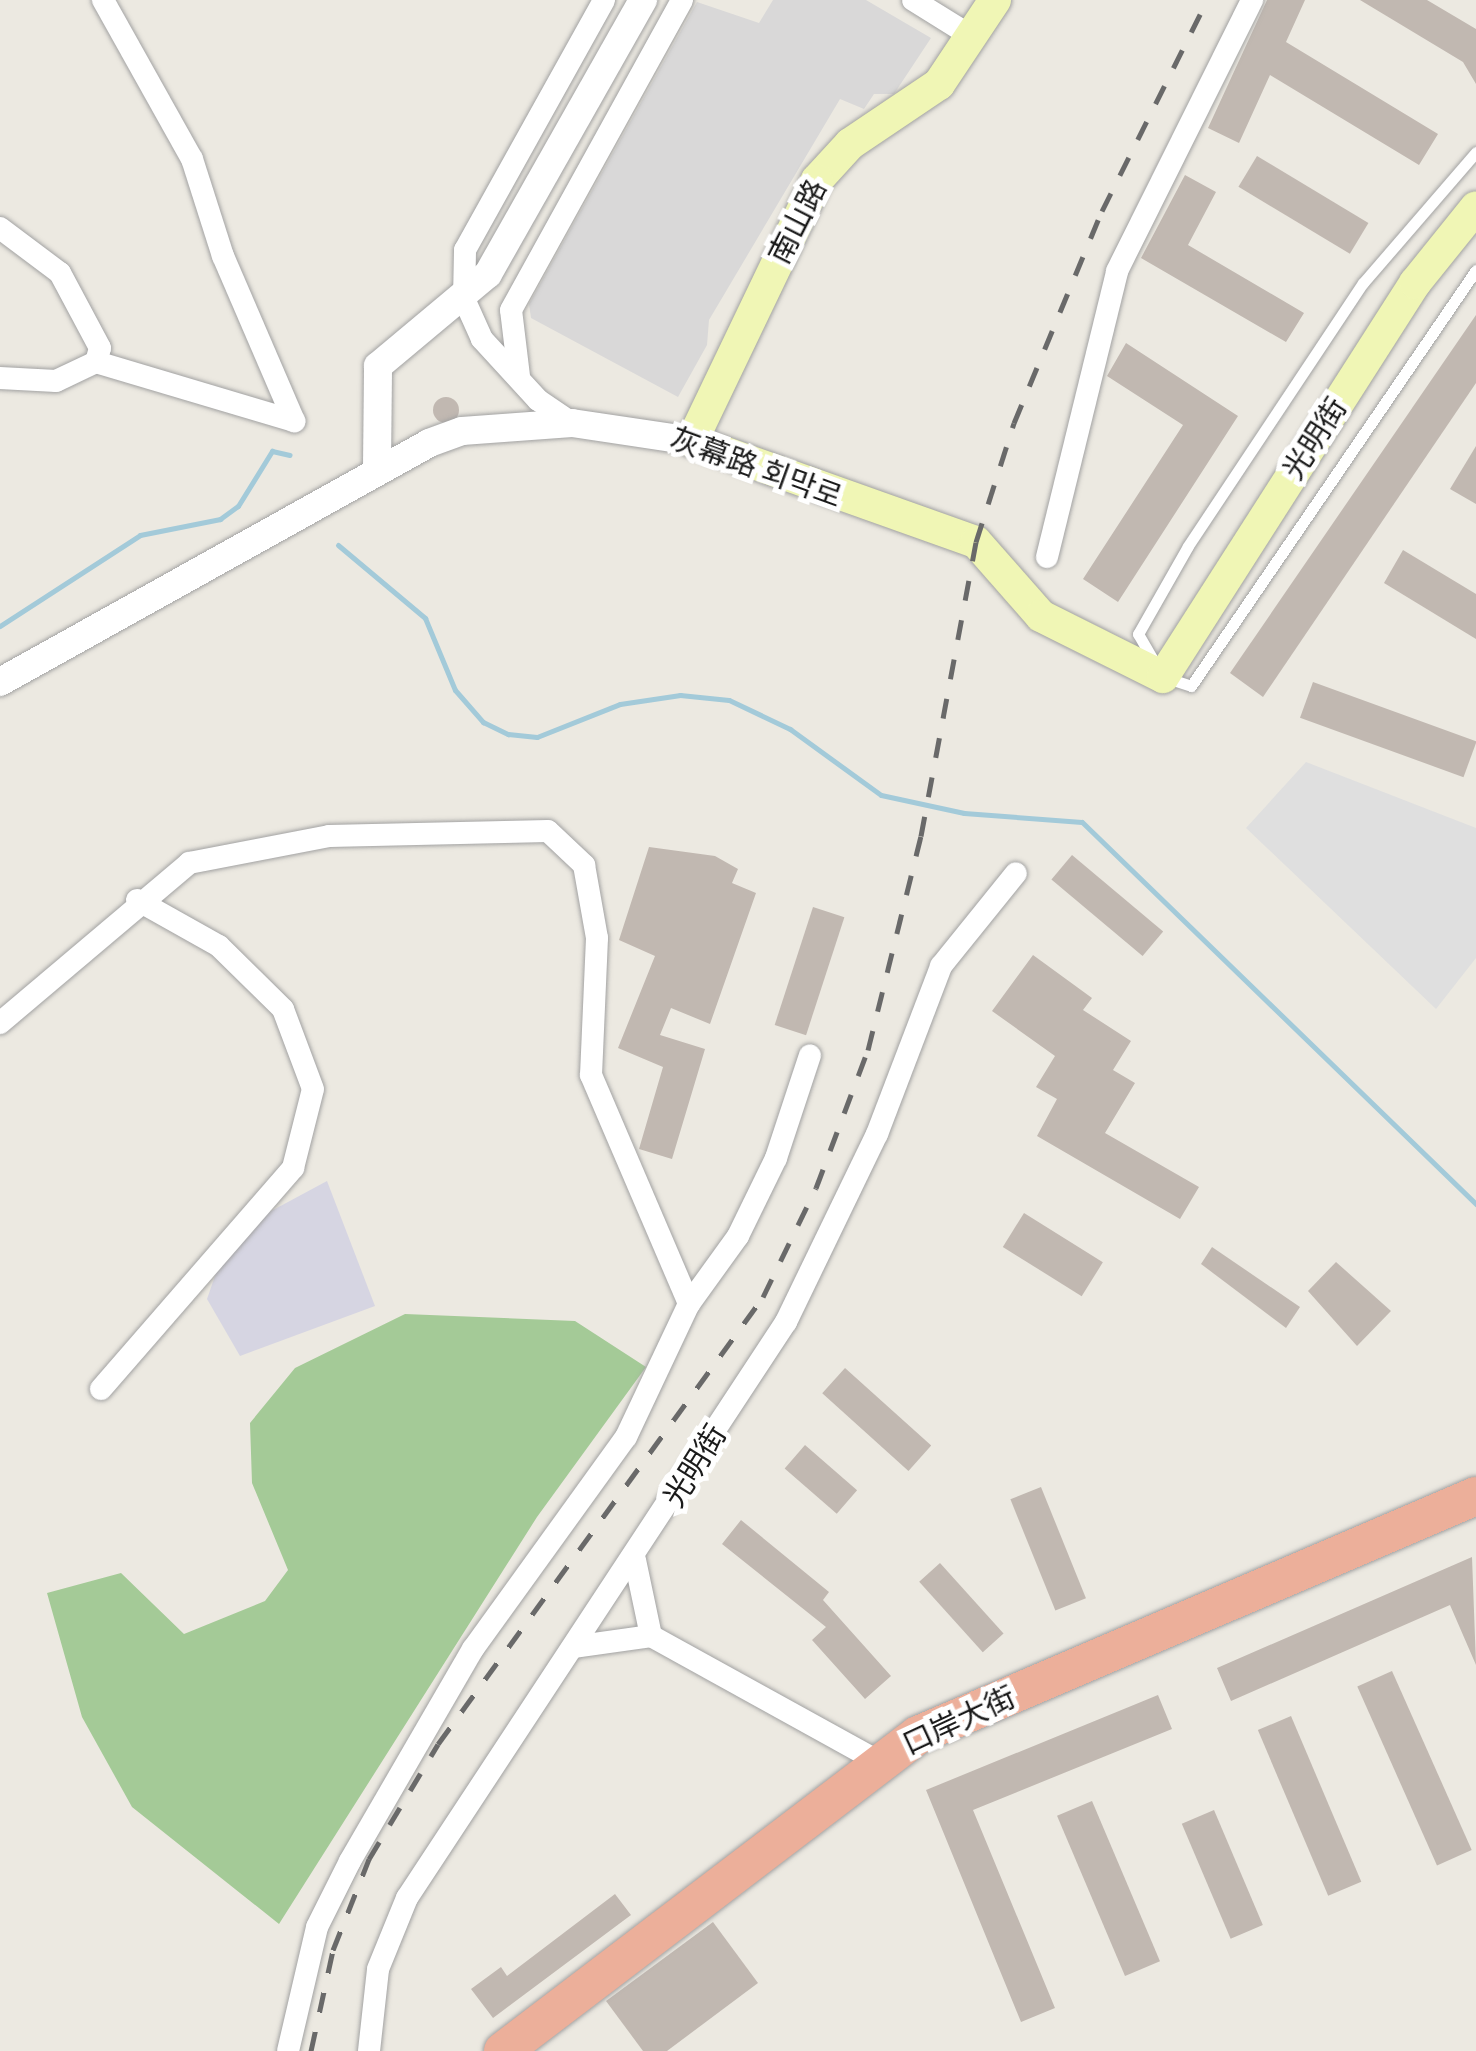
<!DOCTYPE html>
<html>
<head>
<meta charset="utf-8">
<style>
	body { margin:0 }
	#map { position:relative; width:1476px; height:2051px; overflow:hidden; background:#ece9e1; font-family:Karla,"Noto Sans SC","Noto Sans KR",sans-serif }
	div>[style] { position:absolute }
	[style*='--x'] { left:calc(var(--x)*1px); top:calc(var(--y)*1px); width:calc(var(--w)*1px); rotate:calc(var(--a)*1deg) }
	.residential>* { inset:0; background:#d9d8d8 }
	.forest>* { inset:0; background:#a4ca97 }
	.parking>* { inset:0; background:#dfdfdf }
	.plaza>* { inset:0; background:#d6d5e2 }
	.stream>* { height:5px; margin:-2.5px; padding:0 2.5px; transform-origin:2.5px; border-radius:2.5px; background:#a3cad9 }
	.building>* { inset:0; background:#c1b8b1; transform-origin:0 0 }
	.round { border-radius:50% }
	.roads { filter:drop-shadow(0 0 2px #a2a2a2) drop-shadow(0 0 2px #a2a2a2) }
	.service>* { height:11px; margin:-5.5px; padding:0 5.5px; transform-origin:5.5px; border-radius:5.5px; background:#fff }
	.minor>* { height:22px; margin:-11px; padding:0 11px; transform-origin:11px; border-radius:11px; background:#fff }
	.tertiary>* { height:28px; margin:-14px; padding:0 14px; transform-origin:14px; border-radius:14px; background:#fff }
	.secondary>* { height:32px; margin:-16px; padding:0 16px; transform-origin:16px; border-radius:16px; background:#f0f6b5 }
	.trunk>* { height:38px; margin:-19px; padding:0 19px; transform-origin:19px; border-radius:19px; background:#ecaf9a }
	.rail>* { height:5px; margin-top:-2.5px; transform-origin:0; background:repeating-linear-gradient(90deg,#696969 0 20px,transparent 0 40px) }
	span { translate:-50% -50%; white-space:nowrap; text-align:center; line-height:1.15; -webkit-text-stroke:10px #fff; paint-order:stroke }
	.street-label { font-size:30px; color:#1b1b1b }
</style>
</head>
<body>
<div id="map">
	<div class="residential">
		<i style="clip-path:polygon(773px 0,866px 0,931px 38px,894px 94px,874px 94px,864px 109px,840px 99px,709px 320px,707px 345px,678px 397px,531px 318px,529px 304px,697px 2px,759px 23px)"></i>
	</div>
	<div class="forest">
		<i style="clip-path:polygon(405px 1314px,575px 1321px,646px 1367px,537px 1517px,279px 1924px,132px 1807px,82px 1717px,47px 1593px,121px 1573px,184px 1634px,265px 1601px,288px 1570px,252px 1483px,250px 1423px,295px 1368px)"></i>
	</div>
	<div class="parking">
		<i style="clip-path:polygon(1306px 762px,1476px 828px,1476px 958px,1436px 1009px,1246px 828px)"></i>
	</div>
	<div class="plaza">
		<i style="clip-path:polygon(327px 1181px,375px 1306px,240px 1356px,207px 1299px,230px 1233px)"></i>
	</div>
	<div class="stream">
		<i style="--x:338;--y:545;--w:114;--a:40"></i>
		<i style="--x:425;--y:618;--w:78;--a:67.4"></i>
		<i style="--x:455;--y:690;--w:43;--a:48.8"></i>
		<i style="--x:483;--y:722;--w:28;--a:26"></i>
		<i style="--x:508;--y:734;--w:29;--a:6"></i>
		<i style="--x:537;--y:737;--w:89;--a:-21.7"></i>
		<i style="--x:620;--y:704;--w:61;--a:-8.5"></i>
		<i style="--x:680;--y:695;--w:49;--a:5.8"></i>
		<i style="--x:729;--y:700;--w:68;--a:25.4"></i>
		<i style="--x:790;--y:729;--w:112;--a:36"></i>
		<i style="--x:881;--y:795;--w:85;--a:12.2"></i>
		<i style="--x:964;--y:813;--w:118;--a:4.4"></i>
		<i style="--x:1082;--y:822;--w:549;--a:44.11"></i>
		<i style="--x:0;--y:626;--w:167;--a:-33"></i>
		<i style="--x:140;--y:535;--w:82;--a:-11.3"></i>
		<i style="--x:220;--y:519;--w:22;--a:-36"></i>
		<i style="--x:238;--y:506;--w:65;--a:-58.3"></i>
		<i style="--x:272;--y:451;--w:18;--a:13"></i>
	</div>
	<div class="building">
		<i style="clip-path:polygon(1267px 0,1305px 0,1286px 42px,1438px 134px,1419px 165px,1270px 75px,1239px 143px,1208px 128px)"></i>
		<i style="clip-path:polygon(1360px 0,1427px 0,1476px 29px,1476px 84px,1463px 62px)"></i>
		<i style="left:1257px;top:156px;width:130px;height:36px;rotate:31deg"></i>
		<i style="clip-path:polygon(1185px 175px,1216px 192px,1188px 245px,1304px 313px,1286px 342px,1141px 258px)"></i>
		<i style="clip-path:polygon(1476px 315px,1476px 383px,1263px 697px,1230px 673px)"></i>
		<i style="clip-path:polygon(1126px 343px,1238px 416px,1118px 602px,1083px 579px,1183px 425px,1107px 376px)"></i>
		<i class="round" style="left:433px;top:397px;width:26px;height:26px"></i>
		<i style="clip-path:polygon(1476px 446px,1476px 504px,1450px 489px)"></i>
		<i style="clip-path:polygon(1403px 550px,1476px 594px,1476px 639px,1384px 583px)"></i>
		<i style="left:1313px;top:682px;width:174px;height:38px;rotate:20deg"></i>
		<i style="clip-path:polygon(649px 847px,715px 856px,738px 869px,732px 883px,756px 893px,710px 1024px,671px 1008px,660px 1035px,705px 1049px,672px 1159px,639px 1149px,663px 1067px,618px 1048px,655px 956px,619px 940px)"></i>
		<i style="left:1072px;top:855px;width:119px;height:32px;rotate:40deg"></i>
		<i style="left:813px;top:907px;width:33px;height:124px;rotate:18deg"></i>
		<i style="clip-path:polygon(1033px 955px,1092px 998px,1083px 1010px,1131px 1041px,1113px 1070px,1135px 1083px,1105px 1133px,1199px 1187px,1180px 1219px,1037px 1136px,1057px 1099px,1036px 1087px,1055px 1056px,992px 1011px)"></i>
		<i style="left:1024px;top:1213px;width:93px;height:40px;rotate:32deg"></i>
		<i style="clip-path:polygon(1212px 1247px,1300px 1307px,1286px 1328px,1201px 1264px)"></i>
		<i style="clip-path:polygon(1336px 1262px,1391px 1311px,1357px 1346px,1308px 1291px)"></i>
		<i style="left:845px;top:1368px;width:116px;height:34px;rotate:42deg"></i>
		<i style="left:805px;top:1445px;width:69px;height:31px;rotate:41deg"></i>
		<i style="left:1041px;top:1487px;width:120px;height:33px;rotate:68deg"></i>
		<i style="clip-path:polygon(741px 1520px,829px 1592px,823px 1600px,891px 1676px,865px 1699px,812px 1640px,826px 1627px,722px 1544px)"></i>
		<i style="clip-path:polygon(1472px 1557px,1476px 1665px,1450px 1605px,1231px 1701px,1217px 1668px)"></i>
		<i style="left:940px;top:1563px;width:95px;height:28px;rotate:48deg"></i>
		<i style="left:1392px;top:1671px;width:196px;height:38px;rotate:66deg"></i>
		<i style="clip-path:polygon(1158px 1695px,1172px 1729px,973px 1810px,1055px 2008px,1021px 2022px,926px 1790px)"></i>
		<i style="left:1291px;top:1716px;width:180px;height:36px;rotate:67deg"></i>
		<i style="left:1092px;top:1801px;width:174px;height:38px;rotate:67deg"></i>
		<i style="left:1214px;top:1810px;width:125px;height:35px;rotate:67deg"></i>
		<i style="clip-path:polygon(615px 1894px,631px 1915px,493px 2018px,471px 1989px,501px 1967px,507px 1976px)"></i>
		<i style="clip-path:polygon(713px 1922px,758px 1983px,667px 2051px,643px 2051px,606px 2001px)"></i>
	</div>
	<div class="roads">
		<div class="service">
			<i style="--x:1156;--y:665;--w:36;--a:-120"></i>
			<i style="--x:1138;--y:634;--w:101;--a:-60.4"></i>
			<i style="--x:1188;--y:546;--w:316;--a:-56.4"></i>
			<i style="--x:1363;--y:283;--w:173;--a:-49.2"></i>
			<i style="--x:1167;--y:678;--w:25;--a:18"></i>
			<i style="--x:1191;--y:686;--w:504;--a:-55.59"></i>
		</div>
		<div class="minor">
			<i style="--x:103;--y:0;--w:182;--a:60.8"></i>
			<i style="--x:192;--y:159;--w:102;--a:72.3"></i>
			<i style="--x:223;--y:256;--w:180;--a:66.7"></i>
			<i style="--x:913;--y:0;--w:68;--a:31.8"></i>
			<i style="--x:0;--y:228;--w:75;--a:36.9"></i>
			<i style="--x:60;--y:273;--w:85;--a:61.9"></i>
			<i style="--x:100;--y:348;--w:15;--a:106"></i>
			<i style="--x:519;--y:376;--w:66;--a:-96.9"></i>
			<i style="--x:511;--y:310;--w:354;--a:-61.1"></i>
			<i style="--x:0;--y:378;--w:56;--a:3.1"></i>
			<i style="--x:56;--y:381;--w:44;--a:-25.4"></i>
			<i style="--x:96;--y:362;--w:207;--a:16.6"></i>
			<i style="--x:572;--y:423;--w:41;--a:-145.9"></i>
			<i style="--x:538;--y:400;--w:83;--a:-132.6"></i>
			<i style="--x:482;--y:339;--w:44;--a:-114.2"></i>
			<i style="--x:464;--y:299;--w:49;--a:-88.8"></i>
			<i style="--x:465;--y:250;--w:286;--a:-60.9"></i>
			<i style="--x:1047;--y:557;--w:294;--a:-76.2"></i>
			<i style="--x:1117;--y:271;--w:303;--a:-63.5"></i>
			<i style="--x:0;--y:1023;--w:248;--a:-40.2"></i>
			<i style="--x:189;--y:863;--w:143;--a:-10.9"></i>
			<i style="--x:329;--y:836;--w:219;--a:-1.3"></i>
			<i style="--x:548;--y:831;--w:50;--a:43.4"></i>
			<i style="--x:584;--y:865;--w:74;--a:79.9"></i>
			<i style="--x:597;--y:938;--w:137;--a:92.5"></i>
			<i style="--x:591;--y:1075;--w:249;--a:66.8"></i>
			<i style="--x:101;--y:1389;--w:293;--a:-49"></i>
			<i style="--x:293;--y:1168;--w:81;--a:-75.8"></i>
			<i style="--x:313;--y:1089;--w:85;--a:-110.6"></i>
			<i style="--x:283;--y:1009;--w:90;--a:-135.5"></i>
			<i style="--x:219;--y:946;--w:94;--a:-150.7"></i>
			<i style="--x:635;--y:1560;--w:78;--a:78.1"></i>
			<i style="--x:573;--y:1647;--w:79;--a:-8"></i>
			<i style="--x:651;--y:1636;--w:258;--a:28.9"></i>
			<i style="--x:288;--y:2051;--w:127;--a:-76.8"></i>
			<i style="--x:317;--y:1927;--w:74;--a:-63.4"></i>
			<i style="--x:350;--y:1861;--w:245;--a:-59.9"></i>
			<i style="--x:473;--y:1649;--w:261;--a:-54.2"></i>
			<i style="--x:626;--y:1437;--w:147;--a:-64.7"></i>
			<i style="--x:689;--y:1304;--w:84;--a:-54.2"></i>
			<i style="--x:738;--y:1236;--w:87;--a:-64"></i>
			<i style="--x:776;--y:1158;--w:108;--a:-71.7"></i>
			<i style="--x:369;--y:2051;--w:82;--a:-83.7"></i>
			<i style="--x:378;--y:1969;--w:77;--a:-67.8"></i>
			<i style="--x:407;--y:1898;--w:690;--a:-56.66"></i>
			<i style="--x:786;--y:1322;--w:209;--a:-64.2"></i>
			<i style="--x:877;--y:1134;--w:180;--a:-69.1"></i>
			<i style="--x:941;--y:966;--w:119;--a:-51.1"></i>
		</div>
		<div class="tertiary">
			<i style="--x:377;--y:466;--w:100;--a:-89.4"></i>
			<i style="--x:378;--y:366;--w:143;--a:-39.9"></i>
			<i style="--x:488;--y:274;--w:315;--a:-60.5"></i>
			<i style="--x:0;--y:682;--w:491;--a:-29.1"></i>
			<i style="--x:429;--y:443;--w:35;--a:-20"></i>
			<i style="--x:462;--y:431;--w:110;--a:-4.2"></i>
			<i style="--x:572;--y:423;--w:121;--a:8.5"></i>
		</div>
		<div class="secondary">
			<i style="--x:995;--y:0;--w:101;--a:123.7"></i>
			<i style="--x:939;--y:84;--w:107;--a:146"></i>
			<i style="--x:850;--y:144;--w:49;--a:132.5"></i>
			<i style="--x:817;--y:180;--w:289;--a:115.6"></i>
			<i style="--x:692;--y:441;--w:301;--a:19.6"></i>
			<i style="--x:976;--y:542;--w:98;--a:48.7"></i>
			<i style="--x:1041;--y:616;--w:136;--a:26.6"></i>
			<i style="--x:1163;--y:677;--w:468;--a:-57.4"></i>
			<i style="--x:1415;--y:283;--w:97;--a:-51.2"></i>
		</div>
		<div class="trunk">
			<i style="--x:503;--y:2051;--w:522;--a:-37.29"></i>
			<i style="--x:918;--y:1735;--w:607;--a:-23.19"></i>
		</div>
	</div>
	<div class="rail">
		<i style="--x:311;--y:2051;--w:103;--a:-77.7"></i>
		<i style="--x:333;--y:1950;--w:98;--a:-68.4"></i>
		<i style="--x:369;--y:1859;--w:134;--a:-59"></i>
		<i style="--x:438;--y:1744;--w:553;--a:-53.98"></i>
		<i style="--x:763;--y:1297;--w:121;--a:-64.1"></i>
		<i style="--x:816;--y:1188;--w:147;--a:-69.4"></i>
		<i style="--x:868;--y:1050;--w:220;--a:-76.1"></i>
		<i style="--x:921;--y:836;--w:299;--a:-79.4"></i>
		<i style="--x:976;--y:542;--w:125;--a:-72.3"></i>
		<i style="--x:1014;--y:423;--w:230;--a:-67.5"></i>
		<i style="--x:1102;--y:211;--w:236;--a:-63.5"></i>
	</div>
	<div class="street-label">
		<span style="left:798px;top:222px;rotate:-63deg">南山路</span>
		<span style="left:1315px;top:439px;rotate:-57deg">光明街</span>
		<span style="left:756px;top:468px;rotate:20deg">灰幕路 회막로</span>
		<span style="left:695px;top:1466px;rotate:-58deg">光明街</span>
		<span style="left:959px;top:1721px;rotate:-25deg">口岸大街</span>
	</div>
</div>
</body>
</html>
